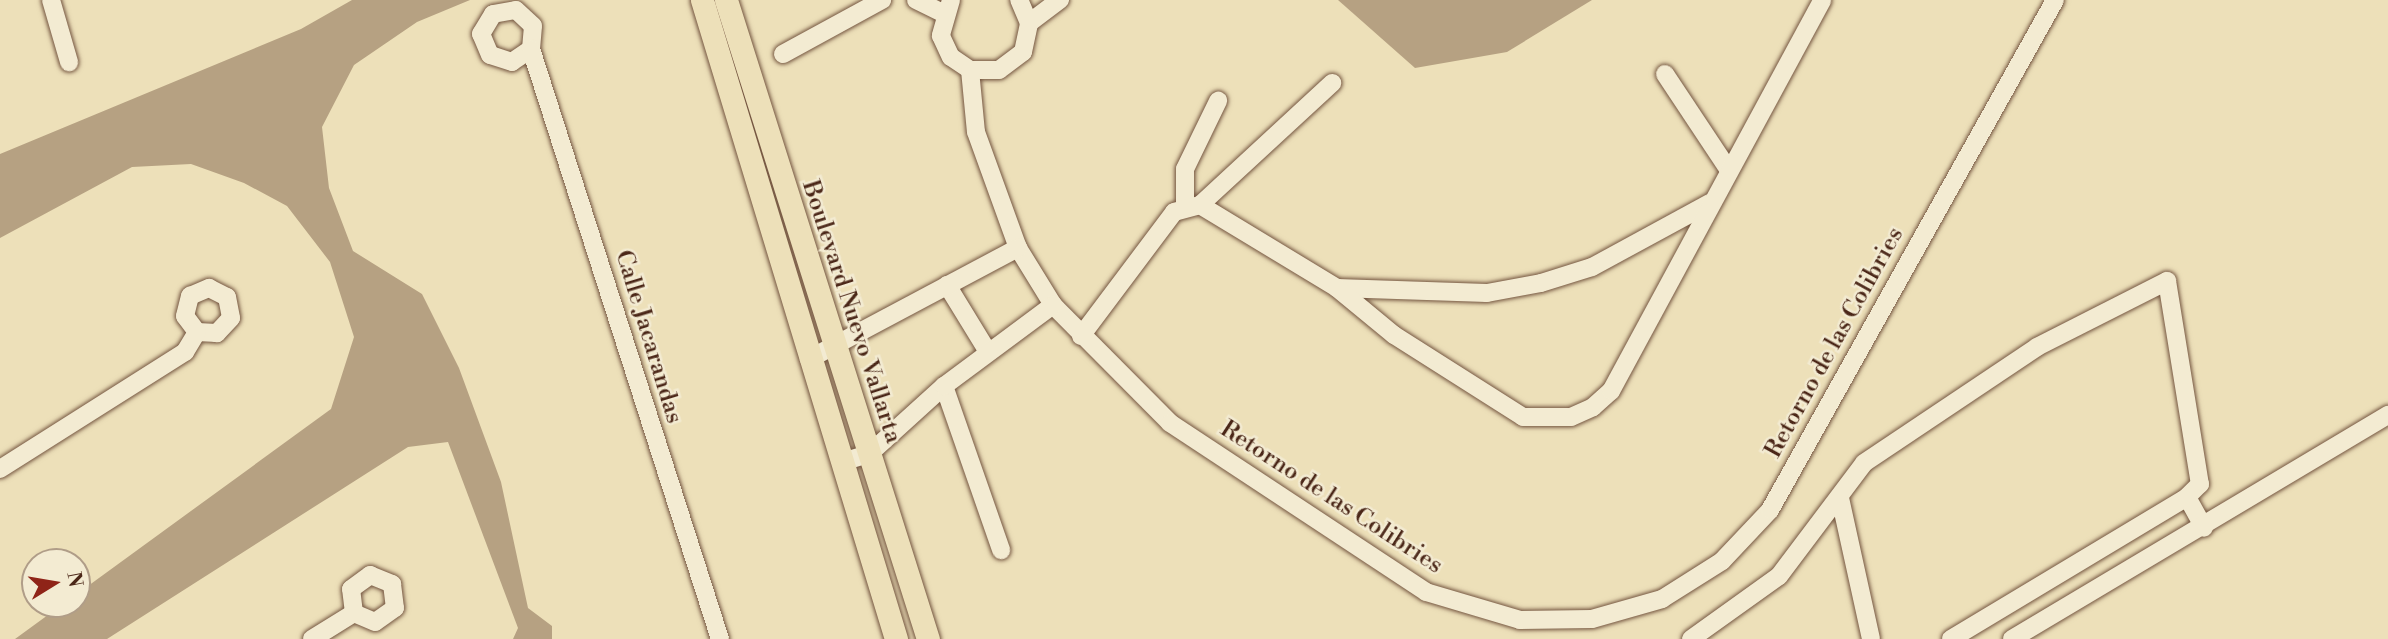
<!DOCTYPE html>
<html>
<head>
<meta charset="utf-8">
<style>
	body { margin:0 }
	#map { position:relative; width:2388px; height:639px; overflow:hidden; background:#ede0b9; font-family:"Libre Bodoni",serif }
	div>[style] { position:absolute }
	[style*='--x'] { left:calc(var(--x)*1px); top:calc(var(--y)*1px); width:calc(var(--w)*1px); rotate:calc(var(--a)*1deg) }
	.water>* { inset:0; background:#b6a182 }
	.roads { filter:drop-shadow(0 0 2px #745540) drop-shadow(0 0 2px #745540) }
	.minor>* { height:18px; margin:-9px; padding:0 9px; transform-origin:9px; border-radius:9px; background:#f3ebd2 }
	.major>* { height:23px; margin:-11.5px; padding:0 11.5px; transform-origin:11.5px; border-radius:11.5px; background:#ede0b9 }
	span { translate:-50% -50%; white-space:nowrap; text-align:center; line-height:1.15; -webkit-text-stroke:5px #f3ebd2; paint-order:stroke }
	.street-label { font-size:24px; color:#4b2718 }
	.north { position:absolute; left:21px; top:548px; width:70px; height:70px; box-sizing:border-box; background:#f3ebd2; border:2px solid #b09d88; border-radius:50%; rotate:79deg; font-size:19px; font-weight:700; line-height:28px; text-align:center; color:#4b2718 }
	.north::after { content:''; display:block; margin:auto; width:24px; height:32px; background:#8f2418; clip-path:polygon(50% 0,100% 100%,50% 72%,0 100%) }
</style>
</head>
<body>
<div id="map">
	<div class="water">
		<i style="clip-path:polygon(352px 0,470px 0,417px 22px,354px 65px,322px 127px,329px 188px,353px 251px,422px 294px,459px 368px,501px 482px,528px 608px,552px 626px,552px 639px,513px 639px,518px 628px,448px 442px,408px 447px,107px 639px,15px 639px,63px 604px,77px 604px,77px 594px,331px 409px,354px 337px,330px 262px,287px 206px,244px 183px,191px 164px,132px 167px,0 238px,0 154px,301px 29px)"></i>
		<i style="clip-path:polygon(1338px 0,1592px 0,1507px 52px,1415px 68px)"></i>
	</div>
	<div class="roads">
		<div class="minor">
			<i style="--x:51;--y:0;--w:65;--a:73.8"></i>
			<i style="--x:916;--y:0;--w:30;--a:26"></i>
			<i style="--x:951;--y:0;--w:37;--a:106"></i>
			<i style="--x:941;--y:36;--w:23;--a:65"></i>
			<i style="--x:951;--y:57;--w:23;--a:34"></i>
			<i style="--x:970;--y:70;--w:29;--a:0"></i>
			<i style="--x:999;--y:70;--w:30;--a:-37"></i>
			<i style="--x:1023;--y:52;--w:30;--a:-78"></i>
			<i style="--x:1029;--y:23;--w:25;--a:-113"></i>
			<i style="--x:1029;--y:23;--w:39;--a:-37"></i>
			<i style="--x:531;--y:49;--w:23;--a:146"></i>
			<i style="--x:512;--y:62;--w:23;--a:-162"></i>
			<i style="--x:490;--y:55;--w:23;--a:-113"></i>
			<i style="--x:481;--y:34;--w:23;--a:-59"></i>
			<i style="--x:493;--y:14;--w:23;--a:-10"></i>
			<i style="--x:516;--y:10;--w:23;--a:43"></i>
			<i style="--x:533;--y:26;--w:23;--a:95"></i>
			<i style="--x:531;--y:49;--w:620;--a:72.24"></i>
			<i style="--x:783;--y:54;--w:113;--a:-28.6"></i>
			<i style="--x:970;--y:70;--w:62;--a:84.5"></i>
			<i style="--x:976;--y:132;--w:123;--a:70.1"></i>
			<i style="--x:1018;--y:248;--w:67;--a:58.4"></i>
			<i style="--x:1053;--y:305;--w:166;--a:45.2"></i>
			<i style="--x:1170;--y:423;--w:307;--a:33.4"></i>
			<i style="--x:1426;--y:592;--w:98;--a:16.6"></i>
			<i style="--x:1520;--y:620;--w:72;--a:-0.8"></i>
			<i style="--x:1592;--y:619;--w:73;--a:-15.9"></i>
			<i style="--x:1662;--y:599;--w:71;--a:-32.3"></i>
			<i style="--x:1722;--y:561;--w:70;--a:-46.7"></i>
			<i style="--x:1770;--y:510;--w:584;--a:-60.8"></i>
			<i style="--x:1665;--y:74;--w:114;--a:56.4"></i>
			<i style="--x:1185;--y:205;--w:36;--a:-90"></i>
			<i style="--x:1185;--y:169;--w:76;--a:-64.1"></i>
			<i style="--x:1200;--y:205;--w:180;--a:-42.7"></i>
			<i style="--x:947;--y:285;--w:79;--a:58.5"></i>
			<i style="--x:209;--y:288;--w:20;--a:27"></i>
			<i style="--x:227;--y:297;--w:21;--a:79"></i>
			<i style="--x:231;--y:318;--w:21;--a:133"></i>
			<i style="--x:217;--y:333;--w:20;--a:-177"></i>
			<i style="--x:197;--y:332;--w:20;--a:-127"></i>
			<i style="--x:185;--y:316;--w:21;--a:-76"></i>
			<i style="--x:190;--y:296;--w:21;--a:-23"></i>
			<i style="--x:1337;--y:288;--w:150;--a:1.9"></i>
			<i style="--x:1487;--y:293;--w:55;--a:-10.5"></i>
			<i style="--x:1541;--y:283;--w:53;--a:-17.4"></i>
			<i style="--x:1592;--y:267;--w:134;--a:-28.5"></i>
			<i style="--x:1081;--y:336;--w:155;--a:-53.1"></i>
			<i style="--x:1174;--y:212;--w:27;--a:-15"></i>
			<i style="--x:1200;--y:205;--w:160;--a:31.2"></i>
			<i style="--x:1337;--y:288;--w:74;--a:39.5"></i>
			<i style="--x:1394;--y:335;--w:153;--a:32.4"></i>
			<i style="--x:1523;--y:417;--w:48;--a:0"></i>
			<i style="--x:1571;--y:417;--w:24;--a:-24"></i>
			<i style="--x:1593;--y:407;--w:24;--a:-42"></i>
			<i style="--x:1611;--y:391;--w:444;--a:-61.6"></i>
			<i style="--x:809;--y:359;--w:237;--a:-28"></i>
			<i style="--x:944;--y:386;--w:174;--a:70.8"></i>
			<i style="--x:842;--y:462;--w:28;--a:-17"></i>
			<i style="--x:869;--y:454;--w:101;--a:-42.2"></i>
			<i style="--x:944;--y:386;--w:136;--a:-36.6"></i>
			<i style="--x:0;--y:469;--w:219;--a:-32.3"></i>
			<i style="--x:185;--y:352;--w:23;--a:-59"></i>
			<i style="--x:1840;--y:498;--w:144;--a:77.6"></i>
			<i style="--x:370;--y:575;--w:24;--a:22"></i>
			<i style="--x:392;--y:584;--w:24;--a:83"></i>
			<i style="--x:395;--y:608;--w:24;--a:145"></i>
			<i style="--x:375;--y:622;--w:23;--a:-157"></i>
			<i style="--x:354;--y:613;--w:24;--a:-97"></i>
			<i style="--x:351;--y:589;--w:24;--a:-36"></i>
			<i style="--x:312;--y:639;--w:49;--a:-31.8"></i>
			<i style="--x:1691;--y:639;--w:108;--a:-35.6"></i>
			<i style="--x:1779;--y:576;--w:141;--a:-53"></i>
			<i style="--x:1864;--y:463;--w:208;--a:-33.8"></i>
			<i style="--x:2037;--y:347;--w:146;--a:-26.9"></i>
			<i style="--x:2167;--y:281;--w:206;--a:80.8"></i>
			<i style="--x:2200;--y:484;--w:18;--a:135"></i>
			<i style="--x:1951;--y:639;--w:275;--a:-31"></i>
			<i style="--x:2187;--y:497;--w:35;--a:61"></i>
			<i style="--x:2012;--y:639;--w:438;--a:-30.8"></i>
		</div>
		<div class="major">
			<i style="--x:702;--y:0;--w:668;--a:73.11"></i>
			<i style="--x:726;--y:0;--w:670;--a:72.46"></i>
		</div>
	</div>
	<div class="street-label">
		<span style="left:851px;top:312px;rotate:72deg">Boulevard Nuevo Vallarta</span>
		<span style="left:648px;top:337px;rotate:73deg">Calle Jacarandas</span>
		<span style="left:1835px;top:343px;rotate:-61deg">Retorno de las Colibries</span>
		<span style="left:1331px;top:498px;rotate:33deg">Retorno de las Colibries</span>
	</div>
	<div class="north">N</div>
</div>
</body>
</html>
